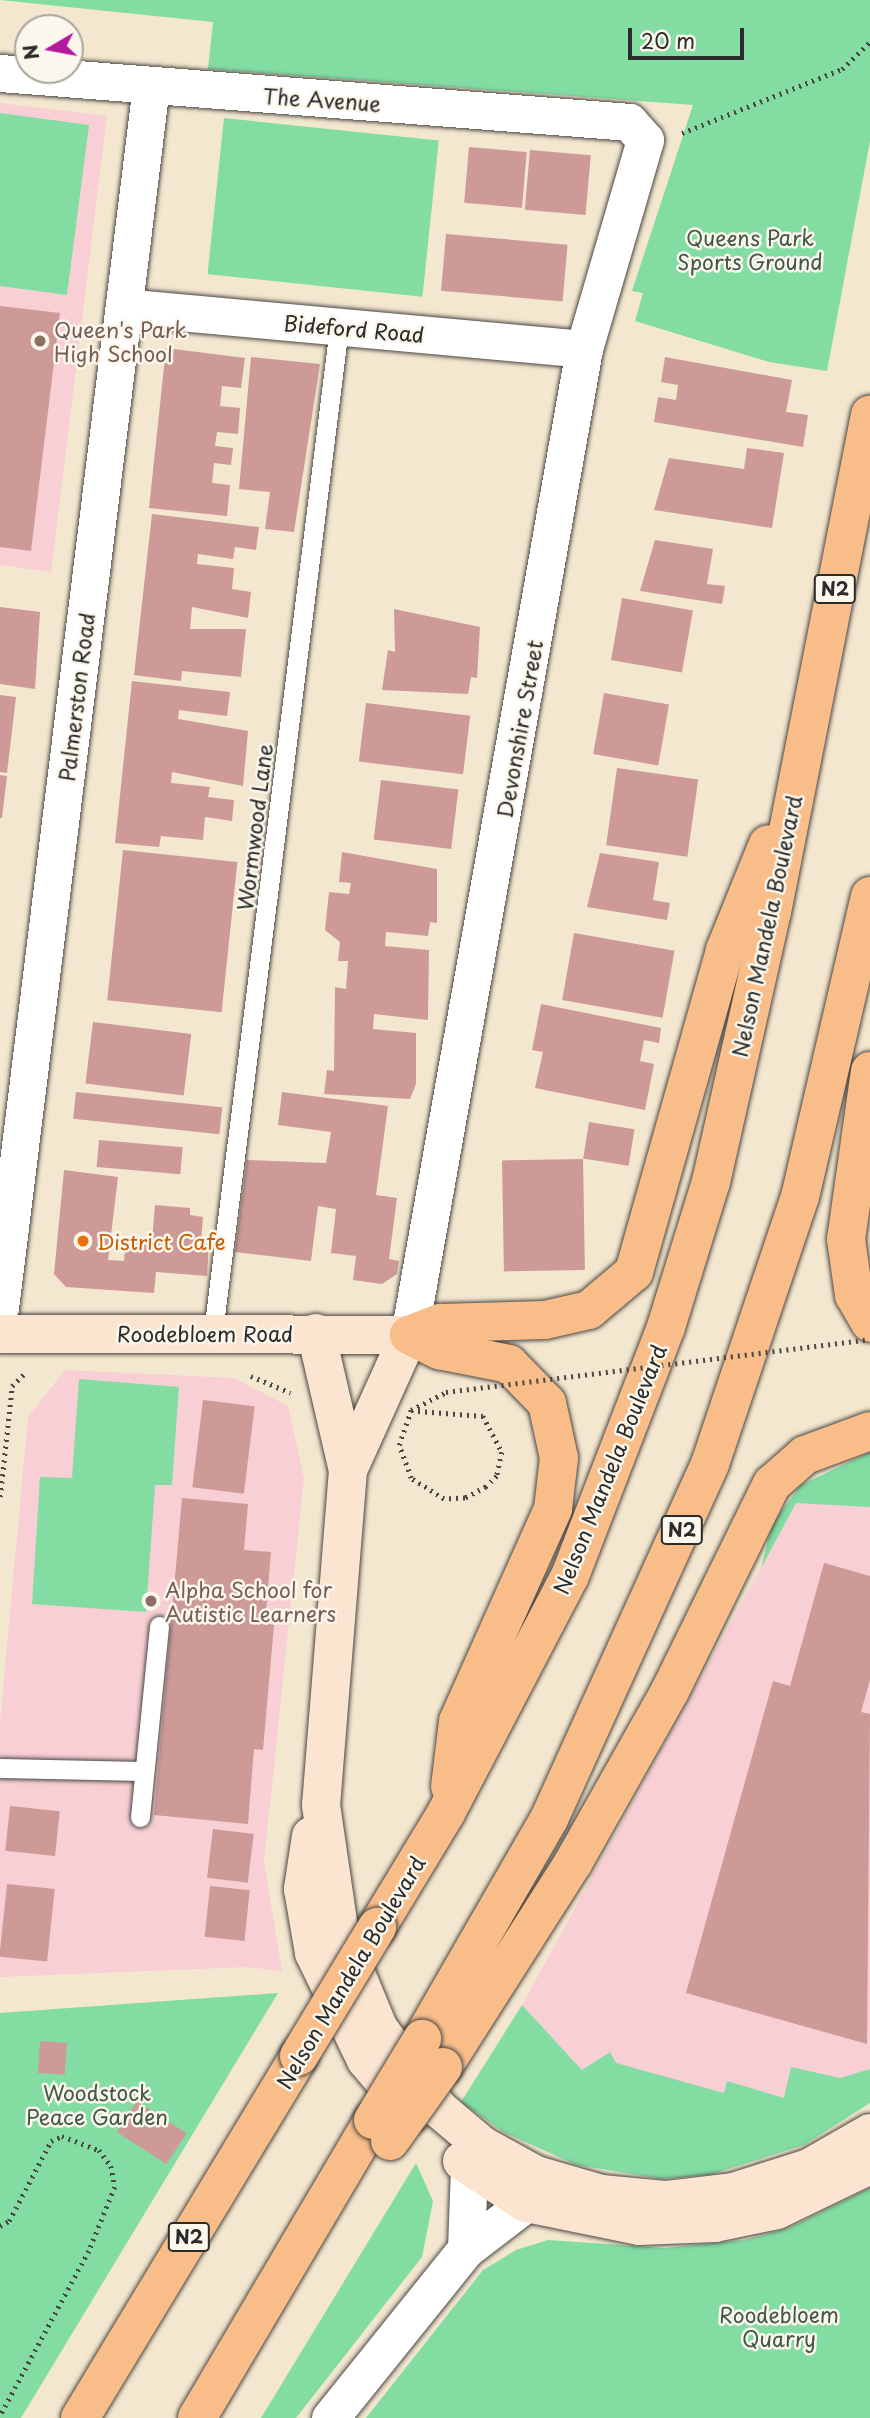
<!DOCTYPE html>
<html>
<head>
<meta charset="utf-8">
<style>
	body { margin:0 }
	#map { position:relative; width:870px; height:2418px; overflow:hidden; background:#f4e7cf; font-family:"Playpen Sans",sans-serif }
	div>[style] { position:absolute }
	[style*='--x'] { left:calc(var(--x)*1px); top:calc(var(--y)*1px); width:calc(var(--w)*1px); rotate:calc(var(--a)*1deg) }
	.built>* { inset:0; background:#f7cfd4 }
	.green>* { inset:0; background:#83dda3; transform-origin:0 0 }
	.building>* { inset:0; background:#cd9a98; transform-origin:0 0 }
	.path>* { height:4.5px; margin-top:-2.25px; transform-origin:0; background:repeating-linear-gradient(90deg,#494744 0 2px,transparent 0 7px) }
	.roads { filter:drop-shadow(0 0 2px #494744) drop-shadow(0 0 2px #494744) }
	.lane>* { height:19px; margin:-9.5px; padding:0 9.5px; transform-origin:9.5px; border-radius:9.5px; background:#fff }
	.street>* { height:37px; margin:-18.5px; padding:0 18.5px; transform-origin:18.5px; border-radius:18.5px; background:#fff }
	.secondary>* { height:38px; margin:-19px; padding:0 19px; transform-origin:19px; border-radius:19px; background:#fce5d0 }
	.highway>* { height:38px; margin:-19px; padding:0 19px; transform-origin:19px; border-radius:19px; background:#f8bd89 }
	.path-bridge>* { height:4.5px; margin-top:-2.25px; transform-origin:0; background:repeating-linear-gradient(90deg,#494744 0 2px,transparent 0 7px) }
	.bridges { filter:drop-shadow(0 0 2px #494744) drop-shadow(0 0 2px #494744) }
	.highway-bridge>* { height:38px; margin:-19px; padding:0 19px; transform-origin:19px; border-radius:19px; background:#f8bd89 }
	.dots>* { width:19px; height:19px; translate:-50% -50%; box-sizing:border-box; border:4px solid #fbf7ec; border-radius:50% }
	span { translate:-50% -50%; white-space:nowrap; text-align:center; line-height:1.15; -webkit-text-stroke:5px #fbf7ec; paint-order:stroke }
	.shield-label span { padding:2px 5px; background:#fbf7ec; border:2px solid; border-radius:5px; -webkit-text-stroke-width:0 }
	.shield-label { font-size:19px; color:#2b2b2b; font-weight:700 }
	.street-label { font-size:21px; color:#2b2b2b }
	.park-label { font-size:21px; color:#415849 }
	.education-label { font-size:21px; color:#785e54 }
	.left { translate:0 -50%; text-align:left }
	.food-label { font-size:21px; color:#c56008 }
	.north { position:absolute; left:14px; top:14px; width:70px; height:70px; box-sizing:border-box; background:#fbf7ec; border:2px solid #a8a59f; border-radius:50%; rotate:260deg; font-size:19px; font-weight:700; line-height:28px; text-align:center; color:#2b2b2b }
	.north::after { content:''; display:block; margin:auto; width:24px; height:32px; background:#b5179e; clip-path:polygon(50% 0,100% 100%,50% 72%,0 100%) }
	.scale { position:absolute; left:628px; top:28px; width:116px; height:32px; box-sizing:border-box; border:4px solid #2b2b2b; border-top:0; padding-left:9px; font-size:21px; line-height:24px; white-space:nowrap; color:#2b2b2b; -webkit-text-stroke:5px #fbf7ec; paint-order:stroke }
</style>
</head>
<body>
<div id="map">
	<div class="built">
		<i style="clip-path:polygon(0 103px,107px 116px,51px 572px,0 565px)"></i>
		<i style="clip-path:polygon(65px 1370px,234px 1378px,288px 1406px,304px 1478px,264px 1862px,282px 1971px,247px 1967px,0 1977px,0 1723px,28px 1417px)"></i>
		<i style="clip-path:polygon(839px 1500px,870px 1507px,870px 2069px,778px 2110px,582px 2070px,522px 2005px,796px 1503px)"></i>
	</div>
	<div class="green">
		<i style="clip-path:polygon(0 0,870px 0,870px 141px,827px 371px,769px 362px,635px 321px,643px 293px,632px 291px,693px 105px,208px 69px,213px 22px)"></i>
		<i style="clip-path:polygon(0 113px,89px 125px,67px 295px,0 286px)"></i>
		<i style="left:224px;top:118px;width:216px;height:157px;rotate:6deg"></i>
		<i style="clip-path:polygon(79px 1379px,179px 1387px,172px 1485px,155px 1485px,146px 1612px,32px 1604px,40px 1477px,72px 1478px)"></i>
		<i style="clip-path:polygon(870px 1452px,870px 1507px,796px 1503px,761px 1568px,772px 1524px,801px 1485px)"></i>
		<i style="clip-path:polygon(278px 1993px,21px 2418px,0 2418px,0 2013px)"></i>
		<i style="clip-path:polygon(522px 2005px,582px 2070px,610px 2052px,616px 2063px,724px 2093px,727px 2081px,784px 2098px,791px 2067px,840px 2078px,870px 2069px,870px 2103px,804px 2145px,709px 2175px,662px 2179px,577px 2165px,505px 2133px,461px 2102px)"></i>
		<i style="clip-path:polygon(416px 2163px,433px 2201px,422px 2257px,296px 2418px,261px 2418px)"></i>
		<i style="clip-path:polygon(870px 2188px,870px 2418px,366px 2418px,483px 2270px,516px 2250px,548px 2240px,665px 2248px,744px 2240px,789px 2228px)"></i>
	</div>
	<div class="building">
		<i style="left:469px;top:147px;width:58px;height:56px;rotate:5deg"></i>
		<i style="left:530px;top:150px;width:61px;height:60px;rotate:5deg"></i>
		<i style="left:446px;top:234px;width:122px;height:57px;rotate:5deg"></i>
		<i style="clip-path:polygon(0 306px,60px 313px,31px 551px,0 547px)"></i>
		<i style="clip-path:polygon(166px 348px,245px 358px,241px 388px,222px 386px,220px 406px,240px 408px,238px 434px,217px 432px,215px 446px,233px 448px,231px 465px,214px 463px,212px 483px,230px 485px,227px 516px,149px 508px)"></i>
		<i style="clip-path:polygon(251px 357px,320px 364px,294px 532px,265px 529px,270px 492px,239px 489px)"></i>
		<i style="clip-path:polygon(665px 357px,792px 380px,786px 412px,808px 415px,803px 447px,654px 422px,658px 397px,676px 400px,678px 385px,661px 382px)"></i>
		<i style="clip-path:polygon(747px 448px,784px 453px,772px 528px,654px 510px,669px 458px,744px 469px)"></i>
		<i style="clip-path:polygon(152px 514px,259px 527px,256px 550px,235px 547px,233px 559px,198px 554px,197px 564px,234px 568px,232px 589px,251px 592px,248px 618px,192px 607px,190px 629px,246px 629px,241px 677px,182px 671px,181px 681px,134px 675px)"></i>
		<i style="clip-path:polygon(655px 540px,713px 549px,707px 584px,725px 586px,722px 604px,640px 591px)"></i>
		<i style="left:622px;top:598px;width:72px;height:63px;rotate:10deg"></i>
		<i style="clip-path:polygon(0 607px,40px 612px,35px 689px,0 684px)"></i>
		<i style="clip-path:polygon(394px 609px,480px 627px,477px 678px,471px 677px,468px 694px,382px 690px,388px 650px,395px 652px)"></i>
		<i style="clip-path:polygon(132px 681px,230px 692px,227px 716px,179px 710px,178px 719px,248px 731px,243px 786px,172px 772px,171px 783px,210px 787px,208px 797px,234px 800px,232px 821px,205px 817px,203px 840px,161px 836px,159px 847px,115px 843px)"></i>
		<i style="left:604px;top:693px;width:66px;height:62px;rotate:10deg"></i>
		<i style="clip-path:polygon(0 695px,16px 697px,7px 773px,0 772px)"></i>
		<i style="left:366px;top:703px;width:105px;height:59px;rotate:7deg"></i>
		<i style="left:617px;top:768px;width:82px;height:78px;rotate:8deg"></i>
		<i style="clip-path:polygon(0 775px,7px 776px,2px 818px,0 818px)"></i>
		<i style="left:381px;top:780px;width:78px;height:60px;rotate:7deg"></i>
		<i style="left:123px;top:850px;width:115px;height:151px;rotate:6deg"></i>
		<i style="clip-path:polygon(342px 852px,437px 869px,437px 923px,430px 922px,428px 936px,386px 932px,385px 946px,429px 950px,428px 1020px,374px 1014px,373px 1029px,416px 1033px,416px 1084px,410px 1099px,324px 1094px,327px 1070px,334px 1071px,335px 987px,346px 989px,348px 961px,338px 961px,340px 942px,325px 930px,329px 892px,349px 894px,351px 883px,339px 882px)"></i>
		<i style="clip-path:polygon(600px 853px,659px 862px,653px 900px,670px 903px,667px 920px,587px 907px)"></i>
		<i style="left:574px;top:933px;width:102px;height:68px;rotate:10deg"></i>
		<i style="clip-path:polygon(541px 1004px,661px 1028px,659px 1043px,644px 1040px,640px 1061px,654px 1064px,645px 1110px,535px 1088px,543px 1052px,532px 1050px)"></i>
		<i style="left:93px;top:1022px;width:99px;height:62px;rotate:7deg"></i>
		<i style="left:76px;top:1092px;width:147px;height:27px;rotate:6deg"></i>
		<i style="clip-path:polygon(282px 1092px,388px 1106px,376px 1195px,397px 1198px,389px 1259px,399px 1261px,397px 1274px,382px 1284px,353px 1280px,356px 1256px,331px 1253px,336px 1209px,318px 1206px,311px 1261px,235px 1252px,247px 1160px,326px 1163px,331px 1132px,278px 1125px)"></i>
		<i style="left:589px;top:1122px;width:46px;height:37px;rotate:9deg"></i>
		<i style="left:99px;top:1140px;width:84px;height:27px;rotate:5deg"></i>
		<i style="left:583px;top:1159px;width:111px;height:81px;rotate:89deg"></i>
		<i style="clip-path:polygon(64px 1170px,118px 1177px,108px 1260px,124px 1261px,126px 1238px,152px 1240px,155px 1205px,190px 1208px,190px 1215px,203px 1217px,201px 1241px,209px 1241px,207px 1276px,156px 1272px,154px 1293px,66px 1287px,54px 1274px)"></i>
		<i style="left:203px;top:1400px;width:52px;height:88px;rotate:7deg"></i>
		<i style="clip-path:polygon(182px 1498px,248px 1504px,244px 1550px,271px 1552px,265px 1623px,274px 1625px,263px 1750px,254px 1749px,248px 1824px,154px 1815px)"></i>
		<i style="clip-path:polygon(824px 1563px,870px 1576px,870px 1680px,861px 1712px,870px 1714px,867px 2044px,686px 1993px,773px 1681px,790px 1686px)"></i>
		<i style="left:10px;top:1806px;width:50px;height:45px;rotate:6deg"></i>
		<i style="left:213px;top:1829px;width:41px;height:49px;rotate:7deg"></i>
		<i style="left:7px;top:1884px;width:48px;height:73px;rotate:6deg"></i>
		<i style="left:210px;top:1886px;width:40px;height:51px;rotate:6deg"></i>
		<i style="left:40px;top:2041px;width:27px;height:32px;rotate:4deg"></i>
		<i style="left:137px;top:2101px;width:59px;height:37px;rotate:33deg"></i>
	</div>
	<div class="path">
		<i style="--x:682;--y:133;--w:172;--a:-21.8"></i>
		<i style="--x:842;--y:69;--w:39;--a:-44"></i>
		<i style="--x:251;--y:1376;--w:43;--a:23"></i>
		<i style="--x:418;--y:1411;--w:65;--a:4.4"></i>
		<i style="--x:483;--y:1416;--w:41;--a:62.2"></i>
		<i style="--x:502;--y:1452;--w:25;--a:102"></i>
		<i style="--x:497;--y:1476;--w:16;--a:135"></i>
		<i style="--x:0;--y:1497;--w:112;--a:-83.8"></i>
		<i style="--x:12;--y:1386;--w:17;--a:-45"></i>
		<i style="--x:0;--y:2226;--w:10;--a:-29"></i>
		<i style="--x:9;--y:2221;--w:90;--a:-62.3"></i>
		<i style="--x:51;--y:2141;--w:12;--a:-24"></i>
		<i style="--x:62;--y:2136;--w:40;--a:21"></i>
		<i style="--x:99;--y:2150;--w:20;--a:53"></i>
		<i style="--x:111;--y:2166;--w:21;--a:79"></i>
		<i style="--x:115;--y:2187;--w:69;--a:112.1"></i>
		<i style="--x:89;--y:2251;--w:187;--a:118.3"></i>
	</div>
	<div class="roads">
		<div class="lane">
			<i style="--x:213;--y:1332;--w:1013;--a:-82.85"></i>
			<i style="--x:0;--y:1768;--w:144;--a:1.2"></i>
			<i style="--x:140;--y:1817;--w:192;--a:-84.3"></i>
		</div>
		<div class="street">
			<i style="--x:0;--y:73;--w:631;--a:4.45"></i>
			<i style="--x:629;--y:122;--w:24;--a:48"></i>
			<i style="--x:645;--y:140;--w:218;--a:106.3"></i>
			<i style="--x:584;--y:349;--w:1001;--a:100.06"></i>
			<i style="--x:124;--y:307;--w:462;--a:5.2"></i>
			<i style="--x:0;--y:1308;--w:1231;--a:-82.96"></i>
			<i style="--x:466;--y:2249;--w:82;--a:-87.9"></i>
			<i style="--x:330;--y:2418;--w:217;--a:-51.2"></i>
			<i style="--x:466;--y:2249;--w:76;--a:-37.5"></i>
		</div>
		<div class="secondary">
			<i style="--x:316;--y:1333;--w:141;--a:76.9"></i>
			<i style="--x:0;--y:1334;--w:409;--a:0.1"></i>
			<i style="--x:409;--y:1335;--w:148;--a:114.3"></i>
			<i style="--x:348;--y:1470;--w:336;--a:94.6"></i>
			<i style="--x:321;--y:1805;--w:131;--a:81.7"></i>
			<i style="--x:340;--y:1935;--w:102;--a:67.5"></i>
			<i style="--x:379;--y:2029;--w:100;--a:53.1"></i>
			<i style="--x:439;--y:2109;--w:57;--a:40.1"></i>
			<i style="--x:483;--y:2146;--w:60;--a:28.7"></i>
			<i style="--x:536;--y:2175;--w:68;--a:16.3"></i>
			<i style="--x:601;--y:2194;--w:64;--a:5.4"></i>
			<i style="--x:665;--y:2200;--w:68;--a:-6.7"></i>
			<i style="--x:733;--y:2192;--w:80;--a:-17.5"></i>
			<i style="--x:809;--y:2168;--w:70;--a:-29.8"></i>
			<i style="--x:311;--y:1836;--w:54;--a:98.6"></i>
			<i style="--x:303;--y:1889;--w:65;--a:80.2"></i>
			<i style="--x:314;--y:1953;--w:119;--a:64.1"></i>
			<i style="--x:366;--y:2060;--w:70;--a:49.7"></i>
			<i style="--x:462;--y:2161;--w:77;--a:33.3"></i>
			<i style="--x:526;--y:2203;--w:115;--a:11.5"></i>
			<i style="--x:639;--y:2226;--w:76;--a:-2.3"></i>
			<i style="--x:715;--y:2223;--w:63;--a:-11.8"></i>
			<i style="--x:777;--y:2210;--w:103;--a:-25.8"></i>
		</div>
		<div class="highway">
			<i style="--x:870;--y:1071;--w:170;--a:98.1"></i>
			<i style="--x:846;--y:1239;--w:57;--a:81.9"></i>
			<i style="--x:854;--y:1295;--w:32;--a:60"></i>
			<i style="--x:409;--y:1335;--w:34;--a:-21"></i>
			<i style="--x:441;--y:1323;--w:104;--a:-1.7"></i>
			<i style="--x:545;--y:1320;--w:45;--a:-12.8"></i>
			<i style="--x:589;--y:1310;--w:59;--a:-40.2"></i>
			<i style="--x:634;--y:1272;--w:335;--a:-74.2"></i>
			<i style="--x:725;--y:950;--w:114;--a:-67.9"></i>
			<i style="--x:409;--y:1335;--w:34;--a:27"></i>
			<i style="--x:439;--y:1350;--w:71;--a:11.3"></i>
			<i style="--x:509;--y:1364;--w:54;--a:45.7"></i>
			<i style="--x:547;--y:1403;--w:56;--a:77.7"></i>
			<i style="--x:559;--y:1458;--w:51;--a:96.7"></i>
			<i style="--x:553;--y:1509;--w:232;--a:114.1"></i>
			<i style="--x:458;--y:1721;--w:66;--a:96.9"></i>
			<i style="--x:377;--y:1927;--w:133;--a:-58.8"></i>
			<i style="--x:446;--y:1813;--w:267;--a:-62.4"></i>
			<i style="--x:570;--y:1576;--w:267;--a:-68.9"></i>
			<i style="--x:666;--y:1327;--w:152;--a:-72.8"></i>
			<i style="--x:711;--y:1182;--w:277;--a:-77.3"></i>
			<i style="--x:772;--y:912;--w:507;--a:-78.85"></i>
			<i style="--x:422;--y:2039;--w:254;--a:-60"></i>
			<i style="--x:549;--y:1819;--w:390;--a:-65.6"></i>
			<i style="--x:710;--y:1464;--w:282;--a:-71.4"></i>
			<i style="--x:800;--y:1197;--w:309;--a:-76.9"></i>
			<i style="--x:443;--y:2067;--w:242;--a:-57.5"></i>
			<i style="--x:573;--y:1863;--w:197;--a:-60.6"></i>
			<i style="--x:670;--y:1691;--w:231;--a:-63.8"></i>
			<i style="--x:772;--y:1484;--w:44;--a:-41.3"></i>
			<i style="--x:805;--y:1455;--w:69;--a:-20.3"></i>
			<i style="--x:80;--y:2418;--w:423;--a:-58.8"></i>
			<i style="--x:197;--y:2418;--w:346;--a:-59.4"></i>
		</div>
	</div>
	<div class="path-bridge">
		<i style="--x:486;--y:1487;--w:24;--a:152"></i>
		<i style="--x:465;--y:1498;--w:21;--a:177"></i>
		<i style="--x:444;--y:1499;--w:39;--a:-148"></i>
		<i style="--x:411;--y:1478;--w:35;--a:-110"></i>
		<i style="--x:399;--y:1445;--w:37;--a:-71"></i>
		<i style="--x:411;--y:1410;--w:39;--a:-27"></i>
		<i style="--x:446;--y:1392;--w:427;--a:-7.1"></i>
	</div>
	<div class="bridges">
		<div class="highway-bridge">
			<i style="--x:299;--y:2056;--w:151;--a:-58.8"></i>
			<i style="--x:373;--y:2120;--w:95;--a:-58.8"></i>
			<i style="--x:390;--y:2141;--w:91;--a:-54.4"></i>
		</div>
	</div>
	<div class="dots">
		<i style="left:40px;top:341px;background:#8d6e63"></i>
		<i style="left:83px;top:1241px;background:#e8710a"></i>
		<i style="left:151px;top:1601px;background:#8d6e63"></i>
	</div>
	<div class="shield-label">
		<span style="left:835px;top:589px">N2</span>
		<span style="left:682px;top:1530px">N2</span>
		<span style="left:189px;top:2237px">N2</span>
	</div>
	<div class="street-label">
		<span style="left:322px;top:99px;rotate:4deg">The Avenue</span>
		<span style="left:354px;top:328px;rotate:5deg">Bideford Road</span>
		<span style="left:76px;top:697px;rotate:-83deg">Palmerston Road</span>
		<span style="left:519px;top:729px;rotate:-80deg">Devonshire Street</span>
		<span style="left:254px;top:827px;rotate:-83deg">Wormwood Lane</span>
		<span style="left:766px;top:926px;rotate:-78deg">Nelson Mandela Boulevard</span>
		<span style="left:205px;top:1333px">Roodebloem Road</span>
		<span style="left:609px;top:1469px;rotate:-68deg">Nelson Mandela Boulevard</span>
		<span style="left:350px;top:1972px;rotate:-59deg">Nelson Mandela Boulevard</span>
	</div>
	<div class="park-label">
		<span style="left:750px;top:249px">Queens Park<br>Sports Ground</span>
		<span style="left:97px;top:2104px">Woodstock<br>Peace Garden</span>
		<span style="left:779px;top:2326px">Roodebloem<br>Quarry</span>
	</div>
	<div class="education-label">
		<span class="left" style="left:54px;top:341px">Queen's Park<br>High School</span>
		<span class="left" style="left:165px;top:1601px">Alpha School for<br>Autistic Learners</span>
	</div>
	<div class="food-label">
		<span class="left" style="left:97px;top:1241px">District Cafe</span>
	</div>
	<div class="north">N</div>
	<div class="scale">20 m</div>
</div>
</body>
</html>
